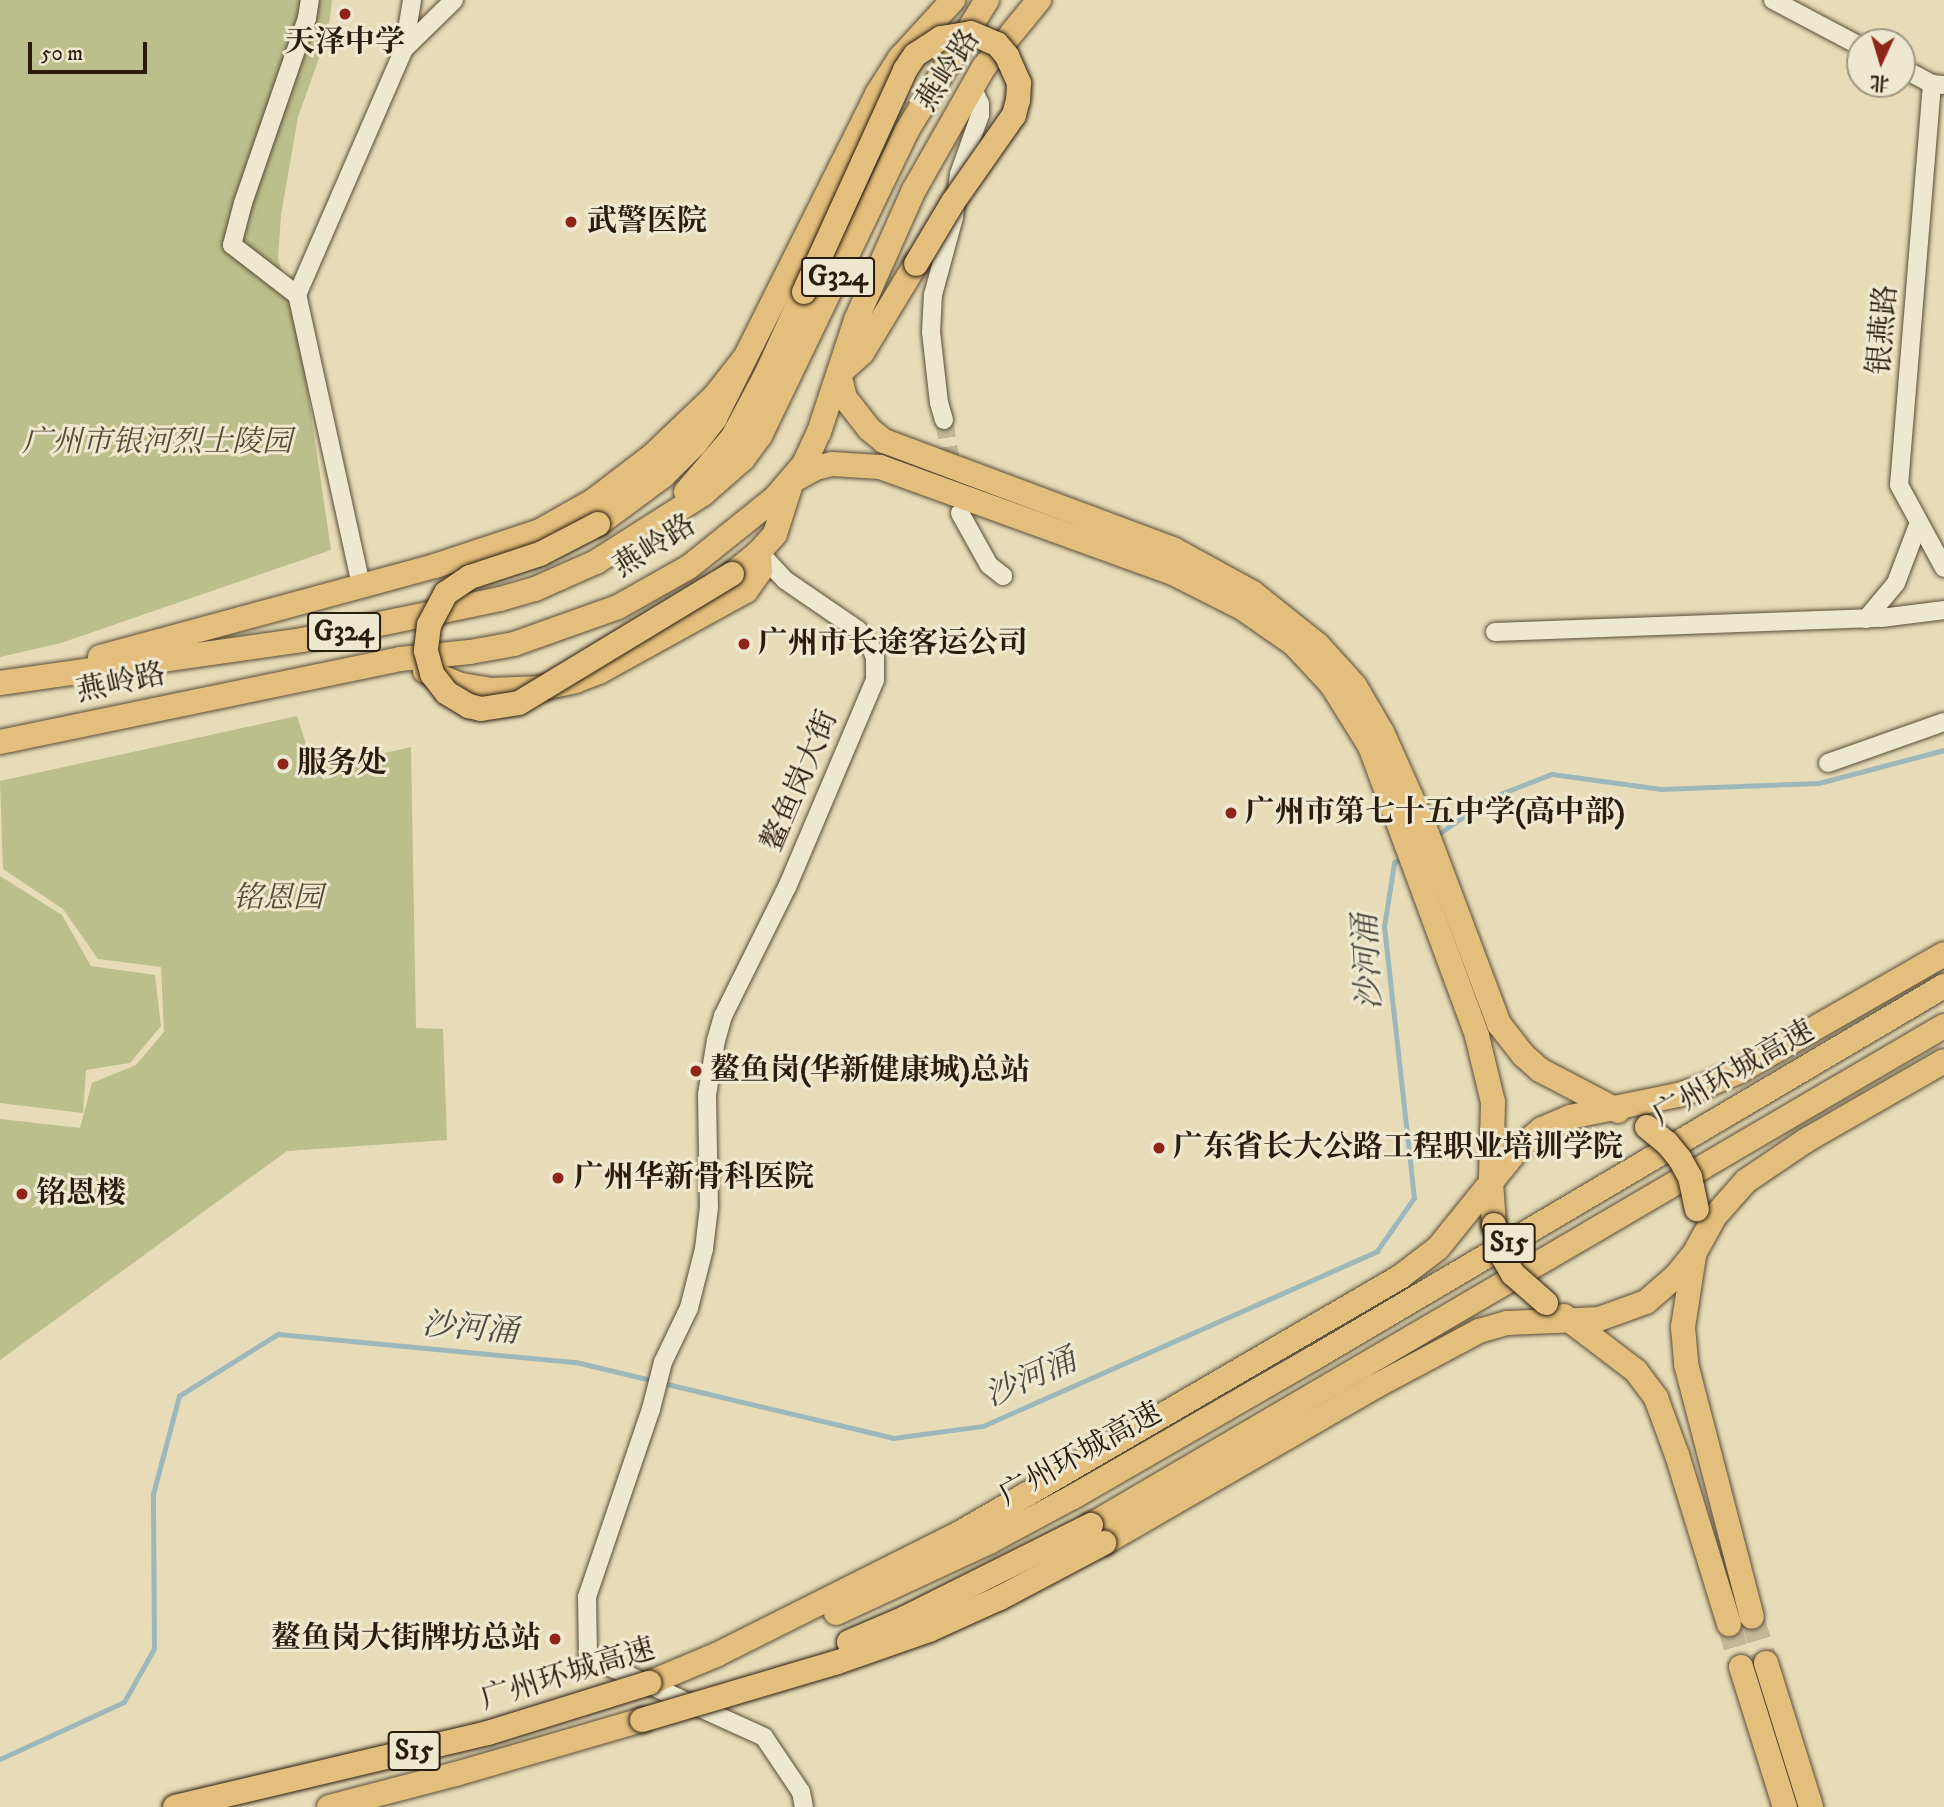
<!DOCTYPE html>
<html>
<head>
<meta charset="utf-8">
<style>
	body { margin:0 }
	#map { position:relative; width:1944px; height:1807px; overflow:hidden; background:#e7dcb7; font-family:"IM FELL DW Pica","Noto Serif SC",serif }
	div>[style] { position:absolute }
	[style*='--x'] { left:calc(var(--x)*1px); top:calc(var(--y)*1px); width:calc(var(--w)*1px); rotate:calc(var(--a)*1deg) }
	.green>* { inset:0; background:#babf8b }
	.stream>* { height:4.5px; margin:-2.25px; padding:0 2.25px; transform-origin:2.25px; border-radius:2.25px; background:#9db8bb }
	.minor-tunnel>* { height:18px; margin-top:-9px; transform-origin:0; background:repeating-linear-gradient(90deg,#c1b695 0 18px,transparent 0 27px) }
	.highway-tunnel>* { height:24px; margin-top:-12px; transform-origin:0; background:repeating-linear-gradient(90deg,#c1b695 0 24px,transparent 0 36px) }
	.roads { filter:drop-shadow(0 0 2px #594c38) drop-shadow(0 0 2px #594c38) }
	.minor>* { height:18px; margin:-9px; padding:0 9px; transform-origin:9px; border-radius:9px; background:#efe8d0 }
	.highway>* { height:24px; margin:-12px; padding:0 12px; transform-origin:12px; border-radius:12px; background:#e4be7c }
	.bridges { filter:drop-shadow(0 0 2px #2a1c0e) drop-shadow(0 0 2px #2a1c0e) }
	.highway-bridge>* { height:24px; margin:-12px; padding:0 12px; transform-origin:12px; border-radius:12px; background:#e4be7c }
	.dots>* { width:19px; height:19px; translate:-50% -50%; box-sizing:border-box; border:4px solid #efe8d0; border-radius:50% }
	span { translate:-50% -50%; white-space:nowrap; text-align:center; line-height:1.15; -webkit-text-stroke:6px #efe8d0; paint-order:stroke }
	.shield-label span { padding:2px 5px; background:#efe8d0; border:2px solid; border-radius:5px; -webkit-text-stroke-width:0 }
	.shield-label { font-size:28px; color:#2a1c0e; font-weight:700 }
	.poi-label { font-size:30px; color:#2a1c0e; font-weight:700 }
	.left { translate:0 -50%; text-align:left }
	.right { translate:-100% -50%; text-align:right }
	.street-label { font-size:30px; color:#2a1c0e }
	.park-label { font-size:30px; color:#554d34; font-style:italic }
	.water-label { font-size:32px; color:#4c4b42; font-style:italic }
	.north { position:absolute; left:1846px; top:28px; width:70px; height:70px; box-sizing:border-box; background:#efe8d0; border:2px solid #a09682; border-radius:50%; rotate:184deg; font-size:19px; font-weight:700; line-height:28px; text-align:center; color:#2a1c0e }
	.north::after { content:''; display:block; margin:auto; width:24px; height:32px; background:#8f2418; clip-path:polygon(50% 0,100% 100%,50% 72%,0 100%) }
	.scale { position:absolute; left:28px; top:42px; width:119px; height:32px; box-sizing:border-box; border:4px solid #2a1c0e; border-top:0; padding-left:9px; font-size:21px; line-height:24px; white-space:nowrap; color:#2a1c0e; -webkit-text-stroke:5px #efe8d0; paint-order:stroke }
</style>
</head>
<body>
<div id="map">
	<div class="green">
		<i style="clip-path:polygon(0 0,332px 0,328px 33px,298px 117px,281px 215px,278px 259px,297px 318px,331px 550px,61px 643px,0 657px)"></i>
		<i style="clip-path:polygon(297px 716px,314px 769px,411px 747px,416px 1028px,443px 1029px,447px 1140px,287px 1151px,0 1360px,0 1119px,80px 1128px,92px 1083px,136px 1065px,164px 1032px,161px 967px,98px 959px,63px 909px,3px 869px,0 781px)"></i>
		<i style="clip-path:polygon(0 876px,62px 915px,91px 966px,155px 975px,161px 1026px,130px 1063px,86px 1070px,83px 1113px,0 1103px)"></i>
	</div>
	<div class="stream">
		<i style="--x:1437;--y:835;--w:65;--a:-34.9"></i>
		<i style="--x:1490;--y:798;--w:66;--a:-21.2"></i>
		<i style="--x:1552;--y:774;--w:110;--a:7.8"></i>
		<i style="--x:1661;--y:789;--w:158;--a:-2.2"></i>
		<i style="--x:1819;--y:783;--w:129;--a:-14.8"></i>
		<i style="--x:663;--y:1383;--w:236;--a:13.4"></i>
		<i style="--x:893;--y:1438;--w:91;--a:-7.6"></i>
		<i style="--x:983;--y:1426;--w:431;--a:-23.9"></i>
		<i style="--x:1377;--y:1251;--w:65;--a:-55.1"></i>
		<i style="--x:1414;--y:1198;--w:273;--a:-96.3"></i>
		<i style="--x:1384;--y:927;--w:65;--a:-81.1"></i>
		<i style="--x:1394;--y:863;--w:11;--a:-34"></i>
		<i style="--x:0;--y:1759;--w:136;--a:-24.7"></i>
		<i style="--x:124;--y:1702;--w:61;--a:-60.5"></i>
		<i style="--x:154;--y:1649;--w:155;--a:-90.4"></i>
		<i style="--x:153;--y:1494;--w:101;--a:-75.1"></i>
		<i style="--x:179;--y:1396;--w:117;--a:-32.1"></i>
		<i style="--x:278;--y:1334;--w:299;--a:5.4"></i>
		<i style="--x:576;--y:1362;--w:81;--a:13.5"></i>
	</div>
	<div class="minor-tunnel">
		<i style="--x:944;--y:420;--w:56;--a:80.7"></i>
	</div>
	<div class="highway-tunnel">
		<i style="--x:1752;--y:1617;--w:48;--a:73.1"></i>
		<i style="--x:1729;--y:1624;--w:45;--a:74.4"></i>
	</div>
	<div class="roads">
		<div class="minor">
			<i style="--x:1773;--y:0;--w:98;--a:27.9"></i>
			<i style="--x:404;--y:49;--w:50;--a:-80.7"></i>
			<i style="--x:1902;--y:68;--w:34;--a:28"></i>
			<i style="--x:1932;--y:84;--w:11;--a:5"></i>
			<i style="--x:1932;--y:84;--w:402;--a:94.7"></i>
			<i style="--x:1899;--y:485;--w:94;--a:61.5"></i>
			<i style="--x:297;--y:295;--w:82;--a:-142.4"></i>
			<i style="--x:232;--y:245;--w:43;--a:-75.3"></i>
			<i style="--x:243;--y:203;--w:196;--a:-70.9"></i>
			<i style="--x:307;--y:18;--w:18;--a:-81"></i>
			<i style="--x:944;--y:420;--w:18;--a:-106"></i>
			<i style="--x:939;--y:403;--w:71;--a:-96.4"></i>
			<i style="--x:931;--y:332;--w:37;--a:-87"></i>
			<i style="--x:933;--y:295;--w:81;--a:-74.9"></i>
			<i style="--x:954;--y:217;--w:43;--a:-83.4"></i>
			<i style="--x:959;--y:174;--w:63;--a:-70.4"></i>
			<i style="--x:980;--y:115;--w:11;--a:-90"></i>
			<i style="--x:980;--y:104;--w:19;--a:-115"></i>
			<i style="--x:960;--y:513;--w:60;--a:60.9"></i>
			<i style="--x:989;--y:565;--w:18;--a:38"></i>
			<i style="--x:759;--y:552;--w:38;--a:47"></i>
			<i style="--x:785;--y:580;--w:88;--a:34.4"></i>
			<i style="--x:858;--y:630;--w:21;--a:53"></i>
			<i style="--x:871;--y:647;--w:12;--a:70"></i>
			<i style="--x:875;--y:658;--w:22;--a:90"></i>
			<i style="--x:875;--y:680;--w:225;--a:113"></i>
			<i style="--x:787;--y:887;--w:144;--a:116.4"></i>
			<i style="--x:723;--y:1016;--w:25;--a:106"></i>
			<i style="--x:716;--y:1040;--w:56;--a:99.3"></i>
			<i style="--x:707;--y:1095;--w:112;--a:89"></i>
			<i style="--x:709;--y:1207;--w:42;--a:96.8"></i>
			<i style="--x:704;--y:1249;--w:61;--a:104.3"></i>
			<i style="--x:689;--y:1308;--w:60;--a:115.7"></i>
			<i style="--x:663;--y:1362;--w:49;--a:104.3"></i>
			<i style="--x:651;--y:1409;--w:199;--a:108.8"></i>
			<i style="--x:587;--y:1597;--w:60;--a:89"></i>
			<i style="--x:588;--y:1657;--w:193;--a:24.4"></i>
			<i style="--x:764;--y:1737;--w:66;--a:56.1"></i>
			<i style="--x:801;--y:1792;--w:15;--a:79"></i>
			<i style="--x:361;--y:585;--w:297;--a:-102.4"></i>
			<i style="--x:297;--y:295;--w:268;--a:-66.5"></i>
			<i style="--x:404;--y:49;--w:70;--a:-44.4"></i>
			<i style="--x:1866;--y:619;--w:47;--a:-50.2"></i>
			<i style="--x:1896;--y:583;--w:62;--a:-69.2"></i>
			<i style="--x:1495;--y:632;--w:386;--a:-2.1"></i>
			<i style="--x:1881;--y:618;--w:64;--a:-7.2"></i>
			<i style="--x:1828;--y:763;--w:123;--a:-19.5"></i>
		</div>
		<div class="highway">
			<i style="--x:842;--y:371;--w:27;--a:-42"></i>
			<i style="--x:862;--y:353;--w:104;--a:-58.8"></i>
			<i style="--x:839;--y:374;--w:25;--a:76"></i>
			<i style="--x:845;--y:398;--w:39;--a:52"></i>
			<i style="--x:869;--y:429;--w:19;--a:39"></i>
			<i style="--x:884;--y:441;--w:309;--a:20.5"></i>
			<i style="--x:1173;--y:549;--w:91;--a:28.8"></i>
			<i style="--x:1253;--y:593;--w:83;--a:38.7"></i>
			<i style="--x:1318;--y:645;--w:55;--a:47.9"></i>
			<i style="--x:1355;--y:686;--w:53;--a:59.6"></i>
			<i style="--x:1382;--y:732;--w:105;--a:65.9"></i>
			<i style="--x:1425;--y:828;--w:210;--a:69.3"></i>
			<i style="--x:1499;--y:1024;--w:39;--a:52"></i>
			<i style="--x:1523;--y:1055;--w:23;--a:41"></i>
			<i style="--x:1540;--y:1070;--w:88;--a:27.7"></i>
			<i style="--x:686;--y:492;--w:72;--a:-49.5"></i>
			<i style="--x:733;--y:437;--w:70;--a:-62"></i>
			<i style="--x:766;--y:375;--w:91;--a:-65.4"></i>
			<i style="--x:598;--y:524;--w:81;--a:-36.4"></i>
			<i style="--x:663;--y:476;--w:45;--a:-45"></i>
			<i style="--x:695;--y:444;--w:33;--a:-52"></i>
			<i style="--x:715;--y:418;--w:362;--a:-63.4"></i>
			<i style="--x:877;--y:94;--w:43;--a:-57.4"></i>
			<i style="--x:900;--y:58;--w:79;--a:-47.6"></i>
			<i style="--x:732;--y:574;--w:35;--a:-39"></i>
			<i style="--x:759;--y:552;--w:24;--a:-48"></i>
			<i style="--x:775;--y:534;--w:56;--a:-72.2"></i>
			<i style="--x:792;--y:481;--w:26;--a:-29"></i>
			<i style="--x:815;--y:468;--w:17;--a:-13"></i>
			<i style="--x:832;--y:464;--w:48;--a:3.6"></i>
			<i style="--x:880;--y:467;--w:312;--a:19.9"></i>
			<i style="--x:1173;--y:573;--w:77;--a:26.9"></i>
			<i style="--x:1242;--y:608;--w:63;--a:34.7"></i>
			<i style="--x:1294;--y:644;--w:56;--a:47.2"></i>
			<i style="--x:1332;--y:685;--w:72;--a:58.1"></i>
			<i style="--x:1370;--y:746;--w:309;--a:69.7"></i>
			<i style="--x:1477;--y:1036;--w:68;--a:76.4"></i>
			<i style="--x:1493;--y:1102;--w:79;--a:91.5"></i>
			<i style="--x:1491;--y:1181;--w:44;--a:86.1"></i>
			<i style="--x:100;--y:657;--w:347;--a:-15.2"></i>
			<i style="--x:435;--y:566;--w:111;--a:-18.4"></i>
			<i style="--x:540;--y:531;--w:61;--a:-29.5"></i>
			<i style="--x:593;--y:501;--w:74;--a:-37.3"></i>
			<i style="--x:652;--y:456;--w:87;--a:-43.6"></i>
			<i style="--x:715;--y:396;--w:47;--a:-51.9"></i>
			<i style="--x:425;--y:671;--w:40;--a:21"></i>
			<i style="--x:462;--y:685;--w:27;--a:10"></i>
			<i style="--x:489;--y:690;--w:54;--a:-2.1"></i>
			<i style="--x:543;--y:688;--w:33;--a:-12"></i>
			<i style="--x:575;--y:681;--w:26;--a:-21"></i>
			<i style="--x:599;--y:672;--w:168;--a:-28.9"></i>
			<i style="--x:746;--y:591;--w:24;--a:-55"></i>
			<i style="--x:760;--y:571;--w:19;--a:-93"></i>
			<i style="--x:0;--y:683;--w:305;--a:-8.1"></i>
			<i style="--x:302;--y:640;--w:202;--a:-11.7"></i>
			<i style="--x:500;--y:599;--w:36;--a:-16"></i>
			<i style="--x:535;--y:589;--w:67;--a:-23.9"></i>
			<i style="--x:596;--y:562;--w:127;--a:-32.4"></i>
			<i style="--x:703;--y:494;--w:53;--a:-41.2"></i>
			<i style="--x:743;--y:459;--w:29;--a:-54"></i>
			<i style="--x:760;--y:436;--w:337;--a:-64.3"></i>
			<i style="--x:906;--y:132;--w:155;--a:-58.5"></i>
			<i style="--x:0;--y:742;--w:409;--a:-11.7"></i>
			<i style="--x:400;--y:659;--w:70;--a:-5.7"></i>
			<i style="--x:470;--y:652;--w:45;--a:-10.3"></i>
			<i style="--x:514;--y:644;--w:110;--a:-19.6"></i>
			<i style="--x:618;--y:607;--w:81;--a:-29.4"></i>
			<i style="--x:689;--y:567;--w:110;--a:-38.7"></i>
			<i style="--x:775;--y:498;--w:45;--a:-49.5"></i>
			<i style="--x:804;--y:464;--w:35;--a:-65"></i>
			<i style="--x:819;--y:432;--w:118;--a:-71.7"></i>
			<i style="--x:856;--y:320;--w:142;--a:-66"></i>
			<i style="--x:914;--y:190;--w:142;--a:-60.4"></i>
			<i style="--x:984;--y:67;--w:87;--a:-50.6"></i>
			<i style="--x:1694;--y:1256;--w:72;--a:98.8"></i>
			<i style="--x:1683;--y:1327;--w:37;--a:85"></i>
			<i style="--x:1686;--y:1364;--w:261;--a:75.4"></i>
			<i style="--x:1564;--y:1316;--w:91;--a:37.4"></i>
			<i style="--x:1636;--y:1371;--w:34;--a:53"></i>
			<i style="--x:1656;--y:1398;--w:61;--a:69.8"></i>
			<i style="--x:1677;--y:1455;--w:177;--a:72.9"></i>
			<i style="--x:1091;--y:1525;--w:988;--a:-30.33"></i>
			<i style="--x:1104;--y:1543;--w:314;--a:-30"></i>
			<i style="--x:1376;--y:1386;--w:117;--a:-28.1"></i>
			<i style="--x:1479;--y:1331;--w:29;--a:-16"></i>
			<i style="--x:1507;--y:1323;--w:92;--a:-2.5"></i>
			<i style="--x:1599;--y:1319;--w:50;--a:-19.9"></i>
			<i style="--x:1646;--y:1302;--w:40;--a:-41"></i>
			<i style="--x:1676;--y:1276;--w:28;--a:-51"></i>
			<i style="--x:1694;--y:1254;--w:43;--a:-61.1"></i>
			<i style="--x:1715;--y:1216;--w:47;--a:-48.5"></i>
			<i style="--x:1746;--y:1181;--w:71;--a:-34.1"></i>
			<i style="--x:1805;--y:1141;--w:160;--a:-29.9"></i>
			<i style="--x:836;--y:1613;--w:169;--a:-24.9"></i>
			<i style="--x:989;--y:1542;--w:95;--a:-28.2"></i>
			<i style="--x:1073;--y:1497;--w:278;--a:-30"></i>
			<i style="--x:1314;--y:1358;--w:732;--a:-30.56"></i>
			<i style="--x:1766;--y:1663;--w:151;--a:72.6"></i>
			<i style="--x:1741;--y:1667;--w:147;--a:72.6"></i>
			<i style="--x:649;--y:1683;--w:73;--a:-22.7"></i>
			<i style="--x:716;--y:1655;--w:273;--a:-26.6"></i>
			<i style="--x:960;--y:1533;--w:509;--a:-30.19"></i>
			<i style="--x:1400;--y:1277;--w:48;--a:-37.3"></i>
			<i style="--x:1438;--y:1248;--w:127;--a:-51.1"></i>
			<i style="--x:1518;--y:1149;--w:31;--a:-40"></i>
			<i style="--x:1542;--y:1129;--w:30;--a:-23"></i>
			<i style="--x:1570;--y:1117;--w:110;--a:-11.5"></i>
			<i style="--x:1678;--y:1095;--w:26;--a:-18"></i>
			<i style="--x:1703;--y:1087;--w:40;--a:-23.4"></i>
			<i style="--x:1740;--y:1071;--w:235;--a:-29.8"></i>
			<i style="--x:329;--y:1807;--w:131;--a:-14.6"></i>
			<i style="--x:456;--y:1774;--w:194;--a:-16.2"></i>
		</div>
	</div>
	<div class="bridges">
		<div class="highway-bridge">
			<i style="--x:804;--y:292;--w:244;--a:-65.5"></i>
			<i style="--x:905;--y:70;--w:18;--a:-56"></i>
			<i style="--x:915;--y:55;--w:31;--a:-33"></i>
			<i style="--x:941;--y:38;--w:30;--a:-9"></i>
			<i style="--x:971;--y:33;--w:28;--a:23"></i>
			<i style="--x:997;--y:44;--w:16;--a:50"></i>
			<i style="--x:1007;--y:56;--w:30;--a:66"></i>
			<i style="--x:1019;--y:83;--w:17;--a:93"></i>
			<i style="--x:1018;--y:100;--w:16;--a:105"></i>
			<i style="--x:1014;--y:115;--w:106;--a:125"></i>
			<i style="--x:953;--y:202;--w:72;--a:120.8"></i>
			<i style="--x:598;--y:524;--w:65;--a:152.7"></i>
			<i style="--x:540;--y:554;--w:74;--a:161.8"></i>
			<i style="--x:470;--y:577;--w:29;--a:146"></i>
			<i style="--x:446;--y:593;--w:36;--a:118"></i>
			<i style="--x:429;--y:625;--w:26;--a:97"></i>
			<i style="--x:426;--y:651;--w:24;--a:75"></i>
			<i style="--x:432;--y:674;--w:24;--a:52"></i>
			<i style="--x:447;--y:693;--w:26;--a:31"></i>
			<i style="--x:469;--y:706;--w:12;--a:14"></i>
			<i style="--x:481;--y:709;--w:38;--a:-9"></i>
			<i style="--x:519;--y:703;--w:249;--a:-31.2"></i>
			<i style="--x:1647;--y:1127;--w:26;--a:39"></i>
			<i style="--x:1667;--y:1143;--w:21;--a:51"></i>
			<i style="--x:1680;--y:1159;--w:21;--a:61"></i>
			<i style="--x:1690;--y:1177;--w:33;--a:78"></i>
			<i style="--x:1494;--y:1225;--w:33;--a:74"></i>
			<i style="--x:1503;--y:1257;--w:20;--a:60"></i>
			<i style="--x:1513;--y:1274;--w:44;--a:41.3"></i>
			<i style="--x:849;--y:1642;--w:61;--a:-23.2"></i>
			<i style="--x:905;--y:1618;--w:208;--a:-26.6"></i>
			<i style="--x:642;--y:1720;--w:201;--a:-16.5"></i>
			<i style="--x:835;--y:1663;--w:100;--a:-19.3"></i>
			<i style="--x:929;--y:1630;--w:78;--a:-24.3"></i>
			<i style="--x:1000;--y:1598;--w:118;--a:-27.9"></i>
			<i style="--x:175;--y:1807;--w:322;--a:-13.3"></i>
			<i style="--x:488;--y:1733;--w:169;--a:-17.3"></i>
		</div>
	</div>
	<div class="dots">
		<i style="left:345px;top:14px;background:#8f2418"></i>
		<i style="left:571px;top:222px;background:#8f2418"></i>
		<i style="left:744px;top:644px;background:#8f2418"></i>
		<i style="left:283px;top:764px;background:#8f2418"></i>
		<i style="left:1231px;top:813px;background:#8f2418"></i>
		<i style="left:696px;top:1071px;background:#8f2418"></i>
		<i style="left:1159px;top:1148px;background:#8f2418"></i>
		<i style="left:558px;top:1178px;background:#8f2418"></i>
		<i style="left:22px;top:1194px;background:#8f2418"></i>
		<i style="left:555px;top:1639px;background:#8f2418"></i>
	</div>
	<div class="shield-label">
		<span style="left:838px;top:277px">G324</span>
		<span style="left:344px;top:632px">G324</span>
		<span style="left:1509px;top:1243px">S15</span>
		<span style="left:414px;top:1751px">S15</span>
	</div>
	<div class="poi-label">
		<span style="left:345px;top:43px">天泽中学</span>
		<span class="left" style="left:587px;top:222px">武警医院</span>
		<span class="left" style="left:758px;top:644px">广州市长途客运公司</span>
		<span class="left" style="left:297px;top:764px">服务处</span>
		<span class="left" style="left:1245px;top:813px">广州市第七十五中学(高中部)</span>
		<span class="left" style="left:710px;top:1071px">鳌鱼岗(华新健康城)总站</span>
		<span class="left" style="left:1173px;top:1148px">广东省长大公路工程职业培训学院</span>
		<span class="left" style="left:574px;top:1178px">广州华新骨科医院</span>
		<span class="left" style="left:36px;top:1194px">铭恩楼</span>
		<span class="right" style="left:541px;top:1639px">鳌鱼岗大街牌坊总站</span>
	</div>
	<div class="street-label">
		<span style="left:949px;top:71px;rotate:-57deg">燕岭路</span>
		<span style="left:1884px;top:330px;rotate:-85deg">银燕路</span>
		<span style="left:655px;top:547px;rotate:-32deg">燕岭路</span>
		<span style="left:121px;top:684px;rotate:-12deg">燕岭路</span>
		<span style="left:801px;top:781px;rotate:-67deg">鳌鱼岗大街</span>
		<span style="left:1734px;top:1074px;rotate:-30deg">广州环城高速</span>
		<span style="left:1081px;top:1455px;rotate:-29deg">广州环城高速</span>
		<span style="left:568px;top:1675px;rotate:-17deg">广州环城高速</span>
	</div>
	<div class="park-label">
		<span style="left:157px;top:443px">广州市银河烈士陵园</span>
		<span style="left:278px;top:899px">铭恩园</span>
	</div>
	<div class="water-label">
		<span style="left:1369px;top:962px;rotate:-93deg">沙河涌</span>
		<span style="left:470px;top:1329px;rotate:5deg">沙河涌</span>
		<span style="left:1031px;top:1379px;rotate:-24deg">沙河涌</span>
	</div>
	<div class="north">北</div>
	<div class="scale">50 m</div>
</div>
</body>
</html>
